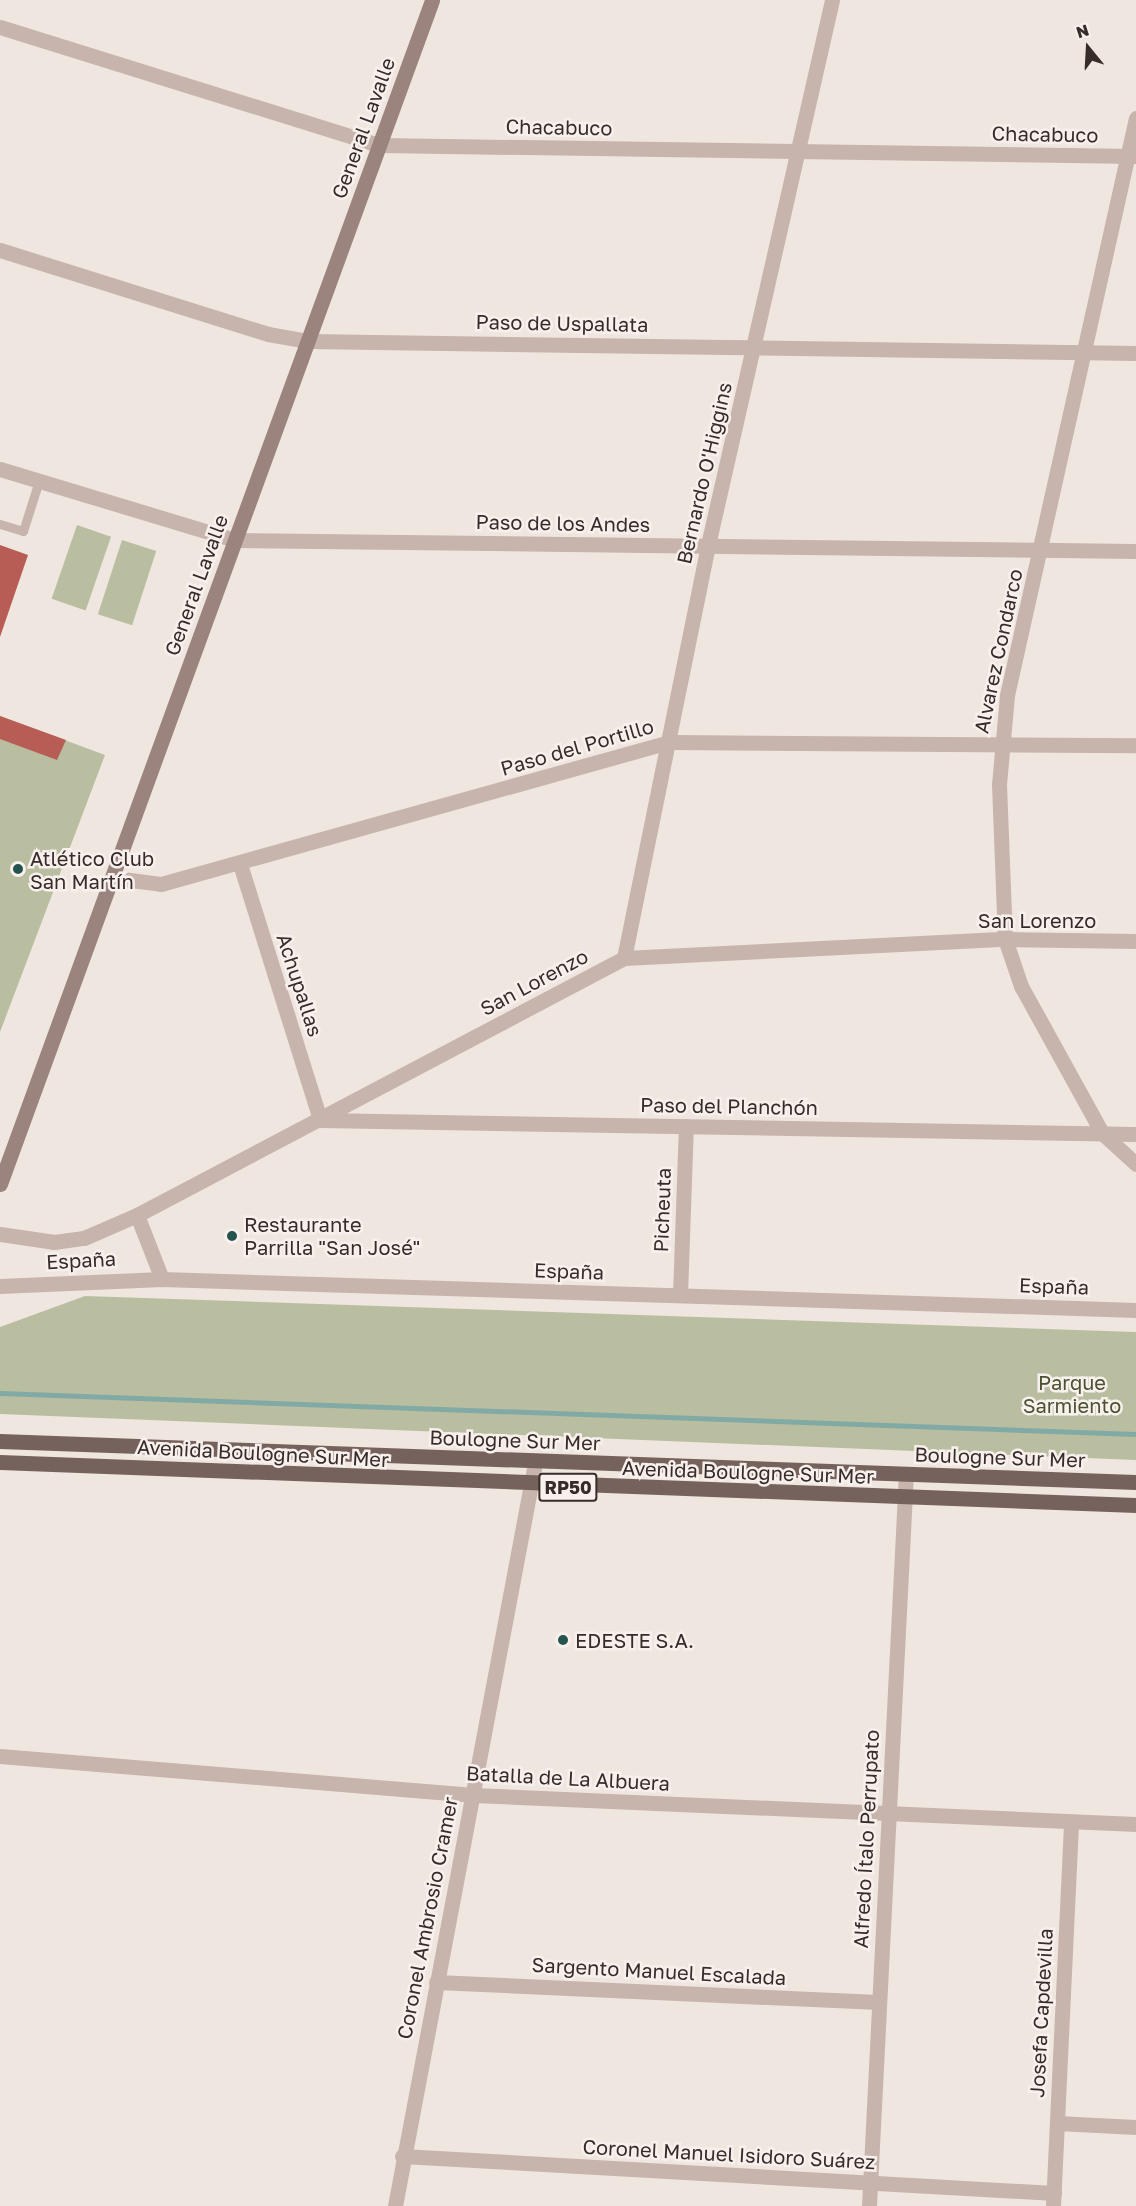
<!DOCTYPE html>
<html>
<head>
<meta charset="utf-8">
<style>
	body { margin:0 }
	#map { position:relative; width:1136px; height:2206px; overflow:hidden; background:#f0e6e0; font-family:"Golos Text",sans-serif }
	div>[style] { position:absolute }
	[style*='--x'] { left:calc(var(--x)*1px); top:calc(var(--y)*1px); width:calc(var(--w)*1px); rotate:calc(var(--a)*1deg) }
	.green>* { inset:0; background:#b9bea1; transform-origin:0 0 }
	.stream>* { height:5px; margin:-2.5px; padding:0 2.5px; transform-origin:2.5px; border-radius:2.5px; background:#82aaa5 }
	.building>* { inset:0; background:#b85d55 }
	.lane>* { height:9px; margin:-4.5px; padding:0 4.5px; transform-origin:4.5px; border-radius:4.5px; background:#c7b4ad }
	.street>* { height:15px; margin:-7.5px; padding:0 7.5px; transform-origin:7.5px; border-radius:7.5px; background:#c7b4ad }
	.secondary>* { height:15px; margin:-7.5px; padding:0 7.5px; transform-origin:7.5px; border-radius:7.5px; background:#9b847e }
	.primary>* { height:15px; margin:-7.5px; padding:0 7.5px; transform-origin:7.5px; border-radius:7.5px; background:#76625d }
	.dots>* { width:16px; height:16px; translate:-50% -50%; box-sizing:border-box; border:3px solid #f8f0ec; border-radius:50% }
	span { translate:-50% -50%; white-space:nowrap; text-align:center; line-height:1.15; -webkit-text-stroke:5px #f8f0ec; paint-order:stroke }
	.shield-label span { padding:2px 4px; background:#f8f0ec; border:2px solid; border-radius:4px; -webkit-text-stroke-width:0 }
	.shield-label { font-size:18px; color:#362c2a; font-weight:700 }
	.street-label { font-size:20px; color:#362c2a }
	.poi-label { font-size:20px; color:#362c2a }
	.left { translate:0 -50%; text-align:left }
	.park-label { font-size:20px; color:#4b5231 }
	.north { position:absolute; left:1058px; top:18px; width:60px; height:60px; -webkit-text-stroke:4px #f8f0ec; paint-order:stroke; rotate:342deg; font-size:16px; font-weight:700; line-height:24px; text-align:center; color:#362c2a }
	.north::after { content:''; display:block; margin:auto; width:21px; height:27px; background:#362c2a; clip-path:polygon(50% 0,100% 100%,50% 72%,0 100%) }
</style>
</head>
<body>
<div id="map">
	<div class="green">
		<i style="left:77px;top:525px;width:36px;height:78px;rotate:19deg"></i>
		<i style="left:122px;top:540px;width:36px;height:78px;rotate:18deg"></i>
		<i style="clip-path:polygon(0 716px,105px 755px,0 1032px)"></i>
		<i style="clip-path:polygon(85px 1296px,1136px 1332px,1136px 1460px,0 1414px,0 1327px)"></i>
	</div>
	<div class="stream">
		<i style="--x:0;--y:1393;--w:1137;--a:2.07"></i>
	</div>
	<div class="building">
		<i style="clip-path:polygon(0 545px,28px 555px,0 637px)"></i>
		<i style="clip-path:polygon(0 716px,66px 740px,57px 760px,0 739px)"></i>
	</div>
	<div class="lane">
		<i style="--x:0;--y:524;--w:24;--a:17"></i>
		<i style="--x:23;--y:531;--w:52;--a:-72.3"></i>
	</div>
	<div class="street">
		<i style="--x:0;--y:27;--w:397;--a:17.3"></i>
		<i style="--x:379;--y:145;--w:757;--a:0.83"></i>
		<i style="--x:1136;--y:118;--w:591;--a:102.6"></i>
		<i style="--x:1007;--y:695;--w:89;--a:95.1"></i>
		<i style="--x:999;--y:784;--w:155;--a:87.8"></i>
		<i style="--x:1005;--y:939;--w:50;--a:71.2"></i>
		<i style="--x:1021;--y:986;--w:168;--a:61.1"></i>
		<i style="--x:1102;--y:1133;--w:46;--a:42.4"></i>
		<i style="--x:0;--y:250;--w:281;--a:17.4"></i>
		<i style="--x:268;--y:334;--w:41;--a:9.9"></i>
		<i style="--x:308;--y:341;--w:828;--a:0.83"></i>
		<i style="--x:0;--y:469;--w:245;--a:16.8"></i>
		<i style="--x:235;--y:540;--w:901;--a:0.7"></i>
		<i style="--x:240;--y:864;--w:268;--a:72.6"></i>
		<i style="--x:320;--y:1120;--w:816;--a:0.98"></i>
		<i style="--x:115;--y:878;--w:46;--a:7.4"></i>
		<i style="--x:161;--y:884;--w:527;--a:-15.62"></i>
		<i style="--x:669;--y:742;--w:467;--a:0.4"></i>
		<i style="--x:624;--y:958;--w:421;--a:-78.5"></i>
		<i style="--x:708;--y:545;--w:559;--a:-77.18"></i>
		<i style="--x:137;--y:1215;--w:69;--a:68.7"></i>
		<i style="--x:0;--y:1234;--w:55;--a:8.4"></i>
		<i style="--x:54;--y:1242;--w:30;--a:-8"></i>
		<i style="--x:84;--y:1238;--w:58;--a:-23.5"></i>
		<i style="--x:137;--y:1215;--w:551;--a:-27.82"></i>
		<i style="--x:624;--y:958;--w:381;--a:-2.9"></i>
		<i style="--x:1005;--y:939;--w:131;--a:0.9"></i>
		<i style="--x:0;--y:1286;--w:162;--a:-2.5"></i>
		<i style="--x:162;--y:1279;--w:974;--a:1.82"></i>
		<i style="--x:680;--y:1295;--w:169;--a:-88"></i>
		<i style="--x:0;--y:1756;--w:475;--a:4.7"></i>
		<i style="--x:473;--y:1795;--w:664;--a:2.5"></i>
		<i style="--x:436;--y:1982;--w:443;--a:2.6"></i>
		<i style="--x:1057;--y:2123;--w:79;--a:2.9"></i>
		<i style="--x:402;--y:2156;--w:653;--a:3.25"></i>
		<i style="--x:395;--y:2206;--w:756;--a:-79.33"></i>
		<i style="--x:869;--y:2206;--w:733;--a:-87.11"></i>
		<i style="--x:1053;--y:2206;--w:385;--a:-87.3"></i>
	</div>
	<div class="secondary">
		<i style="--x:0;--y:1184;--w:1260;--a:-69.95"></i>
	</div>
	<div class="primary">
		<i style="--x:0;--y:1441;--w:1137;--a:2.07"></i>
		<i style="--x:0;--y:1462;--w:1137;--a:2.17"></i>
	</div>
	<div class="dots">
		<i style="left:18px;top:869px;background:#25534e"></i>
		<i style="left:232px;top:1236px;background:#25534e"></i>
		<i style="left:563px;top:1640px;background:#25534e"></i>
	</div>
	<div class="shield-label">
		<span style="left:568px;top:1487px">RP50</span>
	</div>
	<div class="street-label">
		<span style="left:559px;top:127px;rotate:1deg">Chacabuco</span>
		<span style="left:363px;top:128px;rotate:-70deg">General Lavalle</span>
		<span style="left:1045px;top:134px;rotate:1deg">Chacabuco</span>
		<span style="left:562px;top:323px;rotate:1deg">Paso de Uspallata</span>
		<span style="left:704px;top:473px;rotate:-77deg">Bernardo O'Higgins</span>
		<span style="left:563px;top:523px;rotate:1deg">Paso de los Andes</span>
		<span style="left:196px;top:585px;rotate:-70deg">General Lavalle</span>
		<span style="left:998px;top:651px;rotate:-78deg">Alvarez Condarco</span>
		<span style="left:577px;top:747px;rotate:-16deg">Paso del Portillo</span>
		<span style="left:1037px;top:920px">San Lorenzo</span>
		<span style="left:534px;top:982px;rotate:-28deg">San Lorenzo</span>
		<span style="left:300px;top:985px;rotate:72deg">Achupallas</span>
		<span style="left:729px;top:1106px;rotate:1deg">Paso del Planchón</span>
		<span style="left:662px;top:1210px;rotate:-88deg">Picheuta</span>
		<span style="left:81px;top:1260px;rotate:-3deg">España</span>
		<span style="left:569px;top:1271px;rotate:2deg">España</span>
		<span style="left:1054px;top:1286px;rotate:2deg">España</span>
		<span style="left:515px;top:1440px;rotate:2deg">Boulogne Sur Mer</span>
		<span style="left:263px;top:1453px;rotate:3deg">Avenida Boulogne Sur Mer</span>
		<span style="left:1000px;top:1457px;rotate:2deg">Boulogne Sur Mer</span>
		<span style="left:748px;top:1472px;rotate:2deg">Avenida Boulogne Sur Mer</span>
		<span style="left:568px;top:1778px;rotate:3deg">Batalla de La Albuera</span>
		<span style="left:866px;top:1839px;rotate:-87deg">Alfredo Ítalo Perrupato</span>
		<span style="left:427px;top:1918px;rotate:-79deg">Coronel Ambrosio Cramer</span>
		<span style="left:659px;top:1971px;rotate:3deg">Sargento Manuel Escalada</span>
		<span style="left:1041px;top:2013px;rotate:-87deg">Josefa Capdevilla</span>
		<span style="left:729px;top:2154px;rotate:3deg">Coronel Manuel Isidoro Suárez</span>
	</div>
	<div class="poi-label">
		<span class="left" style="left:30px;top:870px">Atlético Club<br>San Martín</span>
		<span class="left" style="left:244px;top:1236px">Restaurante<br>Parrilla "San José"</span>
		<span class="left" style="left:575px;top:1640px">EDESTE S.A.</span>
	</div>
	<div class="park-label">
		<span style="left:1072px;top:1394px">Parque<br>Sarmiento</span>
	</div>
	<div class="north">N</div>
</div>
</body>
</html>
